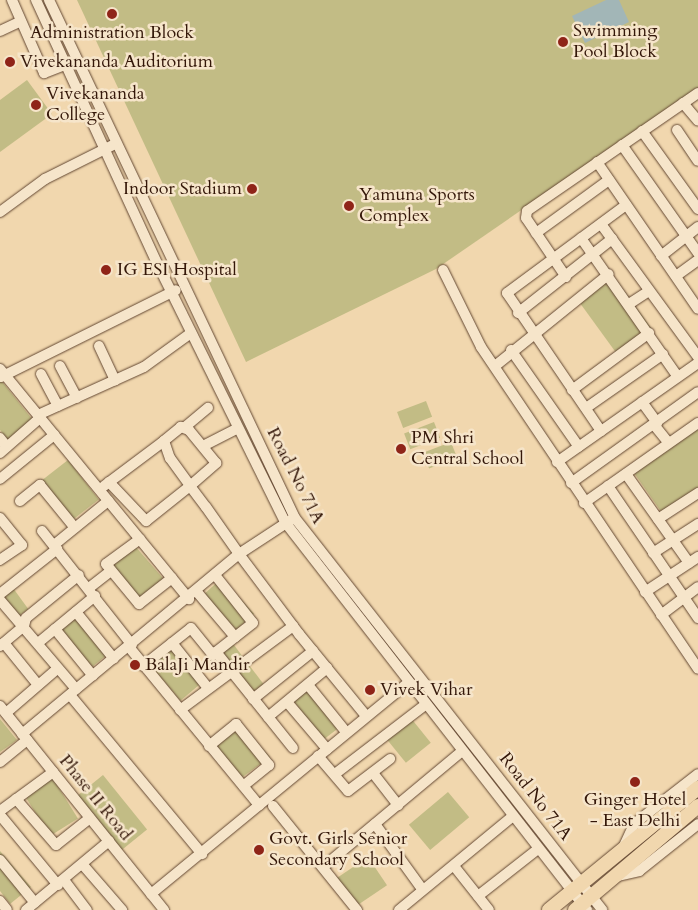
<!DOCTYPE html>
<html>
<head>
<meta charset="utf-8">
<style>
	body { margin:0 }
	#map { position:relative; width:698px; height:910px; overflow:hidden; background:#f1d7ae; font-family:Cardo,serif }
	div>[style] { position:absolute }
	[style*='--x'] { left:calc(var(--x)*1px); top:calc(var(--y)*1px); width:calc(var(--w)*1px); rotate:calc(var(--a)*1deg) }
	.green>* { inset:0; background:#c2bc85; transform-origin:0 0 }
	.water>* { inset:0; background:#a2b6b7 }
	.roads { filter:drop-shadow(0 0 1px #634732) drop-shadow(0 0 1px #634732) }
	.minor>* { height:10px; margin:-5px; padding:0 5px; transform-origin:5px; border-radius:5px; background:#f6e5ca }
	.major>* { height:14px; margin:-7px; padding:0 7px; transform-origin:7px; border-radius:7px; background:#f1d7ae }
	.dots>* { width:14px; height:14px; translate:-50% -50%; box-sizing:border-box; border:2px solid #f6e5ca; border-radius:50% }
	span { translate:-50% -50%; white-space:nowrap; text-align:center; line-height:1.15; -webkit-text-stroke:5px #f6e5ca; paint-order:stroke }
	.poi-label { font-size:18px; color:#341709 }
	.left { translate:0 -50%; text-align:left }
	.right { translate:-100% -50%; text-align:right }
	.street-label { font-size:18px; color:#341709 }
</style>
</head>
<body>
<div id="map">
	<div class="green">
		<i style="clip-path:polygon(77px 0,698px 0,698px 88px,436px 269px,246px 362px)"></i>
		<i style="clip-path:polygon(27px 80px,52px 114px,0 152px,0 100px)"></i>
		<i style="left:612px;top:274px;width:68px;height:43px;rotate:54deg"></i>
		<i style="clip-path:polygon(0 379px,32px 419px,8px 440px,0 430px)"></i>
		<i style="left:426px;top:401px;width:17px;height:31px;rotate:69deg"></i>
		<i style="left:434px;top:422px;width:17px;height:32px;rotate:69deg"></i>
		<i style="clip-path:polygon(698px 427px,698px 489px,662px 513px,632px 470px)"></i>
		<i style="left:451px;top:442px;width:17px;height:30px;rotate:69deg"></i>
		<i style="left:68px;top:460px;width:50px;height:33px;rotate:52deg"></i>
		<i style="left:135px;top:546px;width:45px;height:30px;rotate:49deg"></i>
		<i style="left:222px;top:578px;width:48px;height:24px;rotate:48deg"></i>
		<i style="left:13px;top:588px;width:26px;height:16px;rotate:54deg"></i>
		<i style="left:75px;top:615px;width:51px;height:22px;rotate:51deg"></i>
		<i style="left:228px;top:637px;width:59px;height:15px;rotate:53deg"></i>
		<i style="left:173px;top:639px;width:52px;height:34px;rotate:50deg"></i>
		<i style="left:311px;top:686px;width:50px;height:23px;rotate:52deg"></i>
		<i style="left:410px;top:717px;width:33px;height:32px;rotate:51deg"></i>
		<i style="clip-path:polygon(236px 718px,270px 757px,241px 778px,212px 739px)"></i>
		<i style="clip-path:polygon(0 719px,17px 740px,0 752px)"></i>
		<i style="left:103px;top:775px;width:70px;height:33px;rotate:51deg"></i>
		<i style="left:52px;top:777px;width:49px;height:33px;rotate:58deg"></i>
		<i style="left:448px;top:792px;width:33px;height:51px;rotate:50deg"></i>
		<i style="clip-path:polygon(0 851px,31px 887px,10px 904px,0 891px)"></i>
		<i style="left:368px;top:857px;width:34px;height:38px;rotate:56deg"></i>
	</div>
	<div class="water">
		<i style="clip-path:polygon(606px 0,619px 0,629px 22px,585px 43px,572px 16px)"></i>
	</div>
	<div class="roads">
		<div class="minor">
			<i style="--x:12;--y:0;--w:80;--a:66.3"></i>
			<i style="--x:44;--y:73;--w:22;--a:-21"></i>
			<i style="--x:36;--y:0;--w:294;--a:65.3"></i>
			<i style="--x:159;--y:267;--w:284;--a:63.7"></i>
			<i style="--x:285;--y:522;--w:492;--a:52.1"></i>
			<i style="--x:49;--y:0;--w:573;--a:64.6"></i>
			<i style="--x:295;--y:518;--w:498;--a:51.9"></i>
			<i style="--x:0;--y:31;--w:23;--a:-25"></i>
			<i style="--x:683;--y:103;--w:23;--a:50"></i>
			<i style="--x:677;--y:130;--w:37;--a:56"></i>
			<i style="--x:642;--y:131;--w:96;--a:54.3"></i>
			<i style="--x:622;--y:145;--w:132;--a:54.9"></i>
			<i style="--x:597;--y:162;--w:178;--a:55.5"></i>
			<i style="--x:0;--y:212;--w:56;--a:-36.3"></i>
			<i style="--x:45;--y:179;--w:80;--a:-26.6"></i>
			<i style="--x:601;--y:224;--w:165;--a:53.9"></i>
			<i style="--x:536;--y:233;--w:90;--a:-36"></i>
			<i style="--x:581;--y:238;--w:169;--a:55.1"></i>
			<i style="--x:661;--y:256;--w:47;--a:-38.1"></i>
			<i style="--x:443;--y:270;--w:86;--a:63.7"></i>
			<i style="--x:481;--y:347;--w:388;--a:56"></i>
			<i style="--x:676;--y:276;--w:27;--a:-36"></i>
			<i style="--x:566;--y:277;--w:71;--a:-124.1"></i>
			<i style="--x:526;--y:218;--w:7;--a:-82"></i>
			<i style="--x:527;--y:211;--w:208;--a:-34.6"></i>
			<i style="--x:629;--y:304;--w:24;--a:-33"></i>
			<i style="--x:518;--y:313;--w:120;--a:-38.2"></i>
			<i style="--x:99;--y:346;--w:38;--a:65"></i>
			<i style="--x:511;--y:350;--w:118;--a:55"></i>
			<i style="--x:60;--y:366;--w:36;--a:62"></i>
			<i style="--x:495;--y:366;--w:146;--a:-38.9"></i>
			<i style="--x:0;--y:369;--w:298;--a:50.6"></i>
			<i style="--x:41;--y:374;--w:36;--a:62"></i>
			<i style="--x:1;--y:377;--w:195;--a:-26.4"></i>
			<i style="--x:572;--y:390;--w:96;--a:-36.5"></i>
			<i style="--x:642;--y:402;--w:26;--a:54"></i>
			<i style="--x:586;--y:408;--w:94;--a:-35"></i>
			<i style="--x:38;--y:415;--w:116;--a:-24.4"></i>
			<i style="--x:144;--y:367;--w:58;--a:-35.9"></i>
			<i style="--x:655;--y:426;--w:21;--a:51"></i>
			<i style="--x:185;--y:427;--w:30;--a:-40"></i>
			<i style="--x:601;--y:431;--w:167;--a:-124.3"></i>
			<i style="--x:507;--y:293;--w:148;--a:-36.5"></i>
			<i style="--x:0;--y:438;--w:11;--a:52"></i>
			<i style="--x:203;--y:446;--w:39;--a:-27"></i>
			<i style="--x:0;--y:453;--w:53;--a:-41.2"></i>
			<i style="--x:557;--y:462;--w:172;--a:-35.1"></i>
			<i style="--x:626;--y:474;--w:109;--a:54.7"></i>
			<i style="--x:0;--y:479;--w:70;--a:-39.2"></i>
			<i style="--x:109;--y:482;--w:54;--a:46.5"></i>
			<i style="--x:146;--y:521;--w:56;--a:-38.5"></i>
			<i style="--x:190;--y:486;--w:35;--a:-41"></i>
			<i style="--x:216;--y:463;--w:43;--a:-129.3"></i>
			<i style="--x:189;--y:430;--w:9;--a:-159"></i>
			<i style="--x:181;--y:427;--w:22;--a:141"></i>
			<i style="--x:164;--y:441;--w:18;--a:71"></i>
			<i style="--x:170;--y:458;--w:34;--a:54"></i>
			<i style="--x:190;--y:486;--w:26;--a:53"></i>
			<i style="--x:206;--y:507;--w:57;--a:54.9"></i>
			<i style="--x:239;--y:554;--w:100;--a:53.1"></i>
			<i style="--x:299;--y:634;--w:106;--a:50.7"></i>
			<i style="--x:571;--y:483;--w:156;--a:-35.6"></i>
			<i style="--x:104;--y:486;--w:75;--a:-36.9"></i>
			<i style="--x:608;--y:486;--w:160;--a:55.7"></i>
			<i style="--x:20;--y:501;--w:26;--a:-39"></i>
			<i style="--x:40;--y:485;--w:55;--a:50.9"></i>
			<i style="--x:584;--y:503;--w:139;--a:-35.1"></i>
			<i style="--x:0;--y:518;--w:35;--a:51"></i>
			<i style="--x:22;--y:545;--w:27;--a:146"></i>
			<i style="--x:658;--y:519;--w:48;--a:-33"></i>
			<i style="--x:42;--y:531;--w:145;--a:51.7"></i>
			<i style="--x:140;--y:539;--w:42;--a:143.7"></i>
			<i style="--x:106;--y:564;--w:52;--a:50.5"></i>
			<i style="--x:139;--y:604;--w:42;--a:-38.2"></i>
			<i style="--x:54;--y:545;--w:70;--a:-39.2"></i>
			<i style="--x:653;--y:553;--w:54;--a:-32.8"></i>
			<i style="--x:215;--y:575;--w:61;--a:51.6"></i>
			<i style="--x:253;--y:623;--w:47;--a:141.9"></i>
			<i style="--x:89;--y:588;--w:28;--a:-38"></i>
			<i style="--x:197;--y:592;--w:59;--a:49.8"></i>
			<i style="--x:645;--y:592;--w:64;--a:-33.4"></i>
			<i style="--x:0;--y:594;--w:73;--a:-38.3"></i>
			<i style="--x:0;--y:600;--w:117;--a:49.5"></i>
			<i style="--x:76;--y:612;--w:60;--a:51"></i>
			<i style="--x:661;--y:615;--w:46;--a:-37.1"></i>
			<i style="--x:55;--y:629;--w:60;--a:51"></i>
			<i style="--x:4;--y:643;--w:54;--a:51"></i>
			<i style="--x:38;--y:643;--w:74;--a:-39.5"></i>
			<i style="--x:172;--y:643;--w:58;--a:51.3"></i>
			<i style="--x:0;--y:646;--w:31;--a:-40"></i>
			<i style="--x:24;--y:626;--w:8;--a:-76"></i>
			<i style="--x:26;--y:618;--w:68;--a:-39.1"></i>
			<i style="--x:129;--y:647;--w:205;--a:50.6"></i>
			<i style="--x:143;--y:666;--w:61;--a:-38.4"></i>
			<i style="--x:191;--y:628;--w:35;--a:51"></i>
			<i style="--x:213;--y:655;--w:4;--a:-45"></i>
			<i style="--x:216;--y:652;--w:123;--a:51.3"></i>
			<i style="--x:308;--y:685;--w:60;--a:51"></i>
			<i style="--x:70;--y:695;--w:207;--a:50.3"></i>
			<i style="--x:253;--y:699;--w:77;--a:-38.7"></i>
			<i style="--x:287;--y:702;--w:62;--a:49.6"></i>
			<i style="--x:0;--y:706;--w:262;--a:51.2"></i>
			<i style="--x:180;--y:710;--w:141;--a:-36.6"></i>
			<i style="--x:6;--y:713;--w:67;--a:-40.8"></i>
			<i style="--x:268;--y:717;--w:77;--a:-39.7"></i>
			<i style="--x:22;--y:734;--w:282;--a:-39.7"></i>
			<i style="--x:239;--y:554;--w:62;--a:-33.2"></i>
			<i style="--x:209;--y:746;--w:35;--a:-39"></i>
			<i style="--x:236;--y:724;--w:53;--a:51.2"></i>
			<i style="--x:269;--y:765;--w:33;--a:141"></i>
			<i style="--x:318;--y:756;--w:46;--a:49.4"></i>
			<i style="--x:348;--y:791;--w:53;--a:-37.3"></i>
			<i style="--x:0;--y:762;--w:35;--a:-39"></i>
			<i style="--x:373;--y:773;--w:41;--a:52"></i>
			<i style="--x:335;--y:774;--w:113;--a:-37.5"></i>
			<i style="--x:16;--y:799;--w:61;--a:49"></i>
			<i style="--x:56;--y:845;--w:43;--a:-38.5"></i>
			<i style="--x:273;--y:806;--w:134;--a:51.1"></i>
			<i style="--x:0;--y:811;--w:66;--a:-36.3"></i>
			<i style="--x:0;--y:815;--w:91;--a:50.4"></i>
			<i style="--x:375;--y:824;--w:80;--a:54.1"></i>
			<i style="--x:623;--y:848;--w:26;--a:-65"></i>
			<i style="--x:634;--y:824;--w:81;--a:-38"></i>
			<i style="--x:0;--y:860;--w:55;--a:50.9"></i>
			<i style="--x:83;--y:865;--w:60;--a:49.1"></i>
			<i style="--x:454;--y:866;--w:56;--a:51.5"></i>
			<i style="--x:323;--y:867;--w:180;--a:-39.8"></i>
			<i style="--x:614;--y:877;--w:26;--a:-13"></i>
			<i style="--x:639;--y:871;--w:75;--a:-38.5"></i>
			<i style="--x:64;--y:880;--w:38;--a:53"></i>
			<i style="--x:151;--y:894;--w:333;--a:-39.4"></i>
			<i style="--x:478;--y:896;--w:76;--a:-38.1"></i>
			<i style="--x:0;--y:901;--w:11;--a:52"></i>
			<i style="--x:26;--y:910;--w:108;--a:-39.7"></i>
			<i style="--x:399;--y:910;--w:146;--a:-39.5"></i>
		</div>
		<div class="major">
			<i style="--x:549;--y:910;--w:193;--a:-39.3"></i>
			<i style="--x:575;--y:910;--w:161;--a:-40.2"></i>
		</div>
	</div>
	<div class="dots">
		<i style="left:112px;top:14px;background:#8f2418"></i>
		<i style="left:563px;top:42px;background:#8f2418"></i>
		<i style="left:10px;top:62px;background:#8f2418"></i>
		<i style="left:36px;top:105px;background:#8f2418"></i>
		<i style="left:252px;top:189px;background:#8f2418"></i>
		<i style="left:349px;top:206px;background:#8f2418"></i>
		<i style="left:106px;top:270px;background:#8f2418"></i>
		<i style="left:401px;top:449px;background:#8f2418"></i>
		<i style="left:135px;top:665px;background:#8f2418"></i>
		<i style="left:370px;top:690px;background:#8f2418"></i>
		<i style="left:635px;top:782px;background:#8f2418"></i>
		<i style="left:259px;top:850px;background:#8f2418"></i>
	</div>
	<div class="poi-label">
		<span class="left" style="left:573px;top:42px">Swimming<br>Pool Block</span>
		<span style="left:112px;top:33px">Administration Block</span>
		<span class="left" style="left:20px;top:62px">Vivekananda Auditorium</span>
		<span class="left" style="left:46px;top:105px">Vivekananda<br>College</span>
		<span class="right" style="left:242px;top:189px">Indoor Stadium</span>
		<span class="left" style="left:359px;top:206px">Yamuna Sports<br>Complex</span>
		<span class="left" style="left:117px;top:270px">IG ESI Hospital</span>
		<span class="left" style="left:411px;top:449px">PM Shri<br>Central School</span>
		<span class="left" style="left:145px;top:665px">BalaJi Mandir</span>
		<span class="left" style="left:380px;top:690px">Vivek Vihar</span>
		<span style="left:635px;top:811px">Ginger Hotel<br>- East Delhi</span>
		<span class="left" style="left:269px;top:850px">Govt. Girls Senior<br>Secondary School</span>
	</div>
	<div class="street-label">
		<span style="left:295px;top:476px;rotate:63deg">Road No 71A</span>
		<span style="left:535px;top:797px;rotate:52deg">Road No 71A</span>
		<span style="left:95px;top:798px;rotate:51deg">Phase II Road</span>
	</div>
</div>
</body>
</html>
